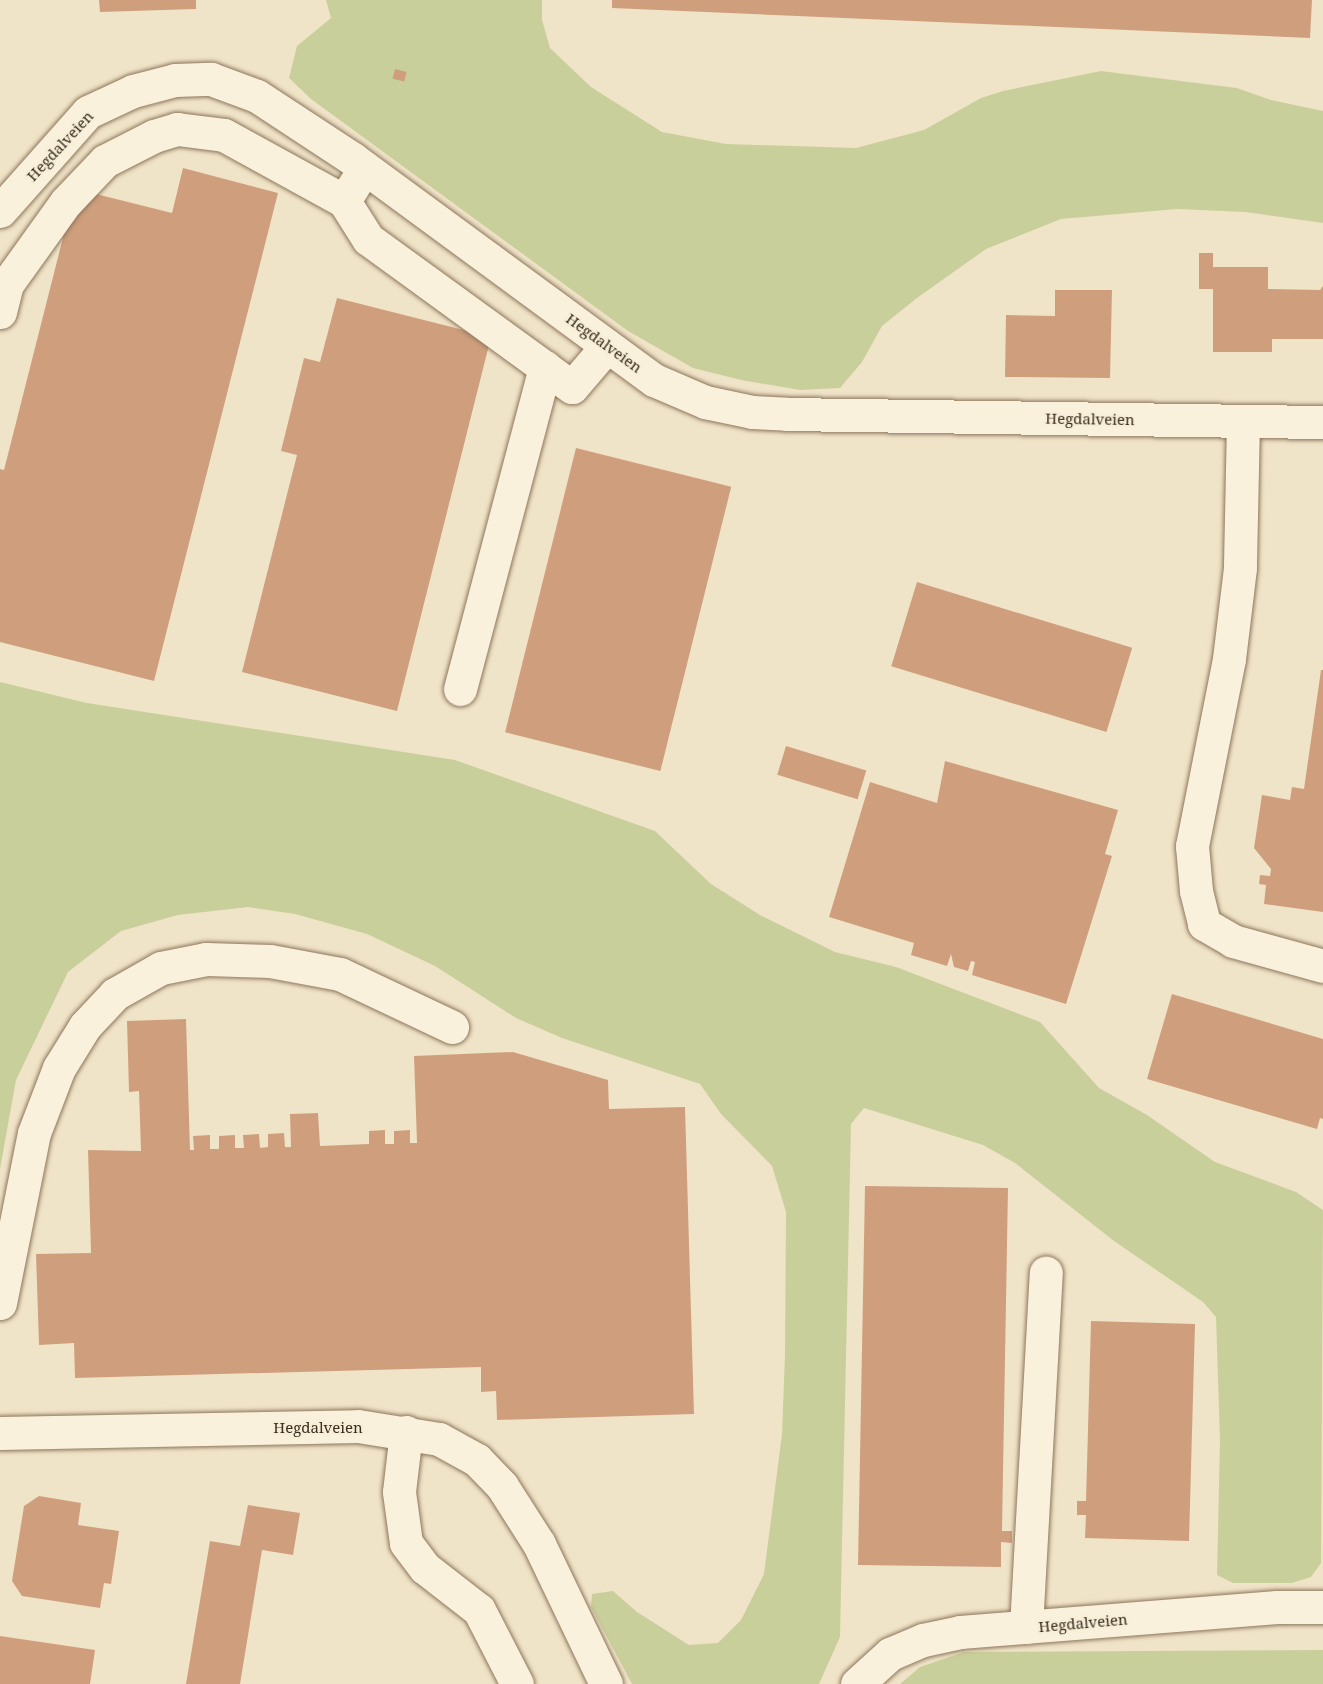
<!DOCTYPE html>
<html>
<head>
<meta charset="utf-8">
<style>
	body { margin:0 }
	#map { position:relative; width:1323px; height:1684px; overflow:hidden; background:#f0e4c8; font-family:"Noto Serif",serif }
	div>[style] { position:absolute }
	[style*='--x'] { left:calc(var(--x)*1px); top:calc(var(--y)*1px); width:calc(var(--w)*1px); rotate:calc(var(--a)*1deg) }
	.green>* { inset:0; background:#c9cf9b }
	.building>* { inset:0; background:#cf9f7d; transform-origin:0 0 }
	.roads { filter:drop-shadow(0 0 2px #8d765c) drop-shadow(0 0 2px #8d765c) }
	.minor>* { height:33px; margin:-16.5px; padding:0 16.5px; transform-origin:16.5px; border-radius:16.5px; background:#faf1dc }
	span { translate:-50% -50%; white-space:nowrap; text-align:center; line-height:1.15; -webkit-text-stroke:4.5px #f7eed8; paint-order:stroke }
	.street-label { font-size:15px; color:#3d2e20 }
</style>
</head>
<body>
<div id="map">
	<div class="green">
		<i style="clip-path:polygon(326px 0,542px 0,542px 20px,550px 48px,591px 87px,662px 132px,726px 144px,856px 148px,924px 130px,981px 98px,1003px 91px,1101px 71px,1237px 88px,1271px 100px,1323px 111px,1323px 223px,1245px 212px,1177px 209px,1061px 219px,986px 249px,917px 298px,882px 326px,862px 362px,840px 388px,800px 390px,741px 380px,693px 368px,628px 331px,311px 99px,289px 78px,297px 46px,331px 18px)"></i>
		<i style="clip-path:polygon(0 682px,87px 703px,455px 760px,655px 831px,711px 884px,760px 915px,835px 952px,896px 967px,1040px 1022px,1099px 1088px,1147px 1115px,1215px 1162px,1296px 1192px,1323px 1210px,1321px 1563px,1311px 1577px,1292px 1583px,1233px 1583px,1217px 1575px,1220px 1441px,1216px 1317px,1203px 1302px,1114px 1241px,1015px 1163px,983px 1145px,864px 1108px,851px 1124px,840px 1637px,819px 1684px,632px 1684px,591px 1607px,592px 1594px,613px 1591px,637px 1612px,689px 1645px,718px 1643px,741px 1620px,764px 1574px,782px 1434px,785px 1354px,786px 1212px,772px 1166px,721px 1114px,700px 1084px,562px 1038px,516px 1018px,435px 966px,367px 934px,295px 914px,248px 907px,178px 915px,121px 931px,68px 972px,16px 1080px,0 1169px)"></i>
		<i style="clip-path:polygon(1323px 1650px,1323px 1684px,900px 1684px,920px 1667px,964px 1652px)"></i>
	</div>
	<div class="building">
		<i style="clip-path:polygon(99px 0,196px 0,196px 9px,100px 12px)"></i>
		<i style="clip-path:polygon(612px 0,1312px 0,1310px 38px,612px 8px)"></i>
		<i style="left:395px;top:69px;width:12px;height:10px;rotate:14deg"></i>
		<i style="clip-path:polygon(183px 168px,278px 193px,154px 681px,0 642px,0 469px,4px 470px,70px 210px,96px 194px,172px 213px)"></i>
		<i style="clip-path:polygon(1199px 253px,1213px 253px,1213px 267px,1268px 267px,1268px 289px,1320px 290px,1323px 286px,1323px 339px,1272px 339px,1272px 352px,1213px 352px,1213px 289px,1199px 289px)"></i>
		<i style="clip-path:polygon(1055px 290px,1112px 290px,1110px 378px,1005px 377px,1006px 315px,1055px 316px)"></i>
		<i style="clip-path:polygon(337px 298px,491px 337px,397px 711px,242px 672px,297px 455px,281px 451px,304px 358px,320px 362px)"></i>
		<i style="left:576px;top:448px;width:160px;height:293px;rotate:14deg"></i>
		<i style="left:917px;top:582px;width:225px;height:88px;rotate:17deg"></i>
		<i style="clip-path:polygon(1321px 670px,1323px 670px,1323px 912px,1264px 904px,1266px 885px,1259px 884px,1260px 875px,1270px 876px,1271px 869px,1254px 848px,1262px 795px,1290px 800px,1292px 787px,1304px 789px)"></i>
		<i style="left:786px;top:746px;width:84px;height:30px;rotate:17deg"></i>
		<i style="clip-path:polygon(945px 761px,1118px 810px,1105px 854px,1112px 856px,1066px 1004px,972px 975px,975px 962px,971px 961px,968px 971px,954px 967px,951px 954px,947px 966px,911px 955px,914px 943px,829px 917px,870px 782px,937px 803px)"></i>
		<i style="clip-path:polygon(1172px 994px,1323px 1039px,1323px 1119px,1320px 1118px,1317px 1129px,1147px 1079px)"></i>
		<i style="clip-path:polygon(186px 1019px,190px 1150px,194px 1150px,193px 1136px,210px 1135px,210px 1149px,219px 1149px,219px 1136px,235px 1135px,235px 1148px,244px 1148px,243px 1135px,259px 1134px,260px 1148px,268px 1147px,268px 1134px,284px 1133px,285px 1147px,291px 1147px,290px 1114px,318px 1113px,320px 1146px,369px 1144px,369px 1131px,385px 1130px,385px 1144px,394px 1144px,394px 1131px,410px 1130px,410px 1143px,417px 1143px,414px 1056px,513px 1052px,608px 1080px,609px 1109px,685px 1107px,694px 1414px,497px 1420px,496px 1391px,481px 1392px,481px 1367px,75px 1378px,74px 1343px,39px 1345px,36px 1254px,91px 1253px,88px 1150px,141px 1151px,139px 1091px,129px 1092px,127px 1021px)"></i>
		<i style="clip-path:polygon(865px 1186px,1008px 1188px,1002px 1531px,1012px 1531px,1012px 1543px,1001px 1542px,1001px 1567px,858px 1565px)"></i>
		<i style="clip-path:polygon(1091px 1321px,1195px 1324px,1189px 1541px,1085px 1538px,1086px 1515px,1077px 1515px,1077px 1501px,1086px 1501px)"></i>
		<i style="clip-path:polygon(39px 1496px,81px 1503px,78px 1525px,119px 1531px,111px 1584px,104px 1583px,100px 1608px,22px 1596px,12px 1581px,24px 1506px)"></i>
		<i style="clip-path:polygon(248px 1505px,300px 1513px,293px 1555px,262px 1550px,240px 1684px,186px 1684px,210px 1541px,240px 1546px)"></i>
		<i style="clip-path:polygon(0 1636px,95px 1650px,90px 1684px,0 1684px)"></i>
	</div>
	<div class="roads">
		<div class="minor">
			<i style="--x:344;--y:201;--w:45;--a:57.7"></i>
			<i style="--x:368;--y:239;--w:252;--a:36"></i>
			<i style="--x:572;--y:387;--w:54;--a:-49.5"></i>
			<i style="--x:0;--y:211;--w:132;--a:-48.4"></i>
			<i style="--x:88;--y:112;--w:50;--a:-25"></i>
			<i style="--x:133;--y:91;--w:43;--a:-14.7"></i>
			<i style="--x:175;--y:80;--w:36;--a:-2"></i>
			<i style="--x:211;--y:79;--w:49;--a:20.3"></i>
			<i style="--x:257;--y:96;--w:115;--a:33.3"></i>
			<i style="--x:353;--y:159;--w:373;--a:36.3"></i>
			<i style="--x:654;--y:380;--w:56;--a:23.3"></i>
			<i style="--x:705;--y:402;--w:48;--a:12"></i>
			<i style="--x:752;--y:412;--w:35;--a:3"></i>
			<i style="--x:787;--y:414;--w:536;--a:0.86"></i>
			<i style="--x:0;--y:312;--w:29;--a:-76"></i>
			<i style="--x:7;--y:284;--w:101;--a:-54.3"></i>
			<i style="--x:66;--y:202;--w:57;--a:-46.4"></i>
			<i style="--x:105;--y:161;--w:55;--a:-27"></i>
			<i style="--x:154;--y:136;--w:24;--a:-17"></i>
			<i style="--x:177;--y:129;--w:47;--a:7.3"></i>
			<i style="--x:224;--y:135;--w:137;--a:28.8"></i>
			<i style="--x:344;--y:201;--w:39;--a:-58"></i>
			<i style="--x:1243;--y:421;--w:147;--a:91.2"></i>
			<i style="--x:1240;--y:568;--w:92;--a:96.9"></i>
			<i style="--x:1229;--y:659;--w:191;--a:101.2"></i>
			<i style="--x:1192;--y:846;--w:45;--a:84.9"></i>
			<i style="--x:1196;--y:891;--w:34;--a:76"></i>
			<i style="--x:1204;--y:924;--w:34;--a:30"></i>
			<i style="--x:1233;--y:941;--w:93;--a:15.5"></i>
			<i style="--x:460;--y:689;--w:333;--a:-75.2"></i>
			<i style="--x:0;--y:1303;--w:173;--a:-78.7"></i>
			<i style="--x:34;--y:1133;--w:70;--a:-69"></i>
			<i style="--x:59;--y:1068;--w:49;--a:-58.2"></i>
			<i style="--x:85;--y:1026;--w:44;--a:-46.8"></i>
			<i style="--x:115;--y:994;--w:53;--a:-29.5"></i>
			<i style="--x:161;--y:968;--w:46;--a:-11.3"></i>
			<i style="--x:206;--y:959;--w:64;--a:1.8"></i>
			<i style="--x:270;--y:961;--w:71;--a:10.5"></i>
			<i style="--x:340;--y:974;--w:124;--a:25.3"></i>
			<i style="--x:406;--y:1432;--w:60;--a:96.7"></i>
			<i style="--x:399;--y:1492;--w:51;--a:82.2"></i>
			<i style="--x:406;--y:1543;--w:31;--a:53"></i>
			<i style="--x:425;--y:1568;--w:68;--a:37.9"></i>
			<i style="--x:479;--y:1610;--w:83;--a:62.8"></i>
			<i style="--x:0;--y:1433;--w:358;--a:-1.1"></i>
			<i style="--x:358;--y:1426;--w:82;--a:9.1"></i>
			<i style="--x:439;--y:1439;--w:43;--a:28.9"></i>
			<i style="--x:477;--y:1460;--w:36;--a:46"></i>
			<i style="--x:502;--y:1486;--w:69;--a:57.5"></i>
			<i style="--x:539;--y:1544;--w:155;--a:64.4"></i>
			<i style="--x:1026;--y:1627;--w:355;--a:-86.8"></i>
			<i style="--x:857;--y:1684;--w:45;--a:-42.3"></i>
			<i style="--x:890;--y:1654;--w:36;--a:-23"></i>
			<i style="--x:923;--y:1640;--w:38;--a:-12"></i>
			<i style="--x:960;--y:1632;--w:318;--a:-4.5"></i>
			<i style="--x:1277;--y:1607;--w:46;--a:0"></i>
		</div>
	</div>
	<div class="street-label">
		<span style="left:60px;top:146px;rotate:-47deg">Hegdalveien</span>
		<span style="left:604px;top:343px;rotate:36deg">Hegdalveien</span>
		<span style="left:1090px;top:419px;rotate:1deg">Hegdalveien</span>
		<span style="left:318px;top:1428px">Hegdalveien</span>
		<span style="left:1083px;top:1623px;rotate:-5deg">Hegdalveien</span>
	</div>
</div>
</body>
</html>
